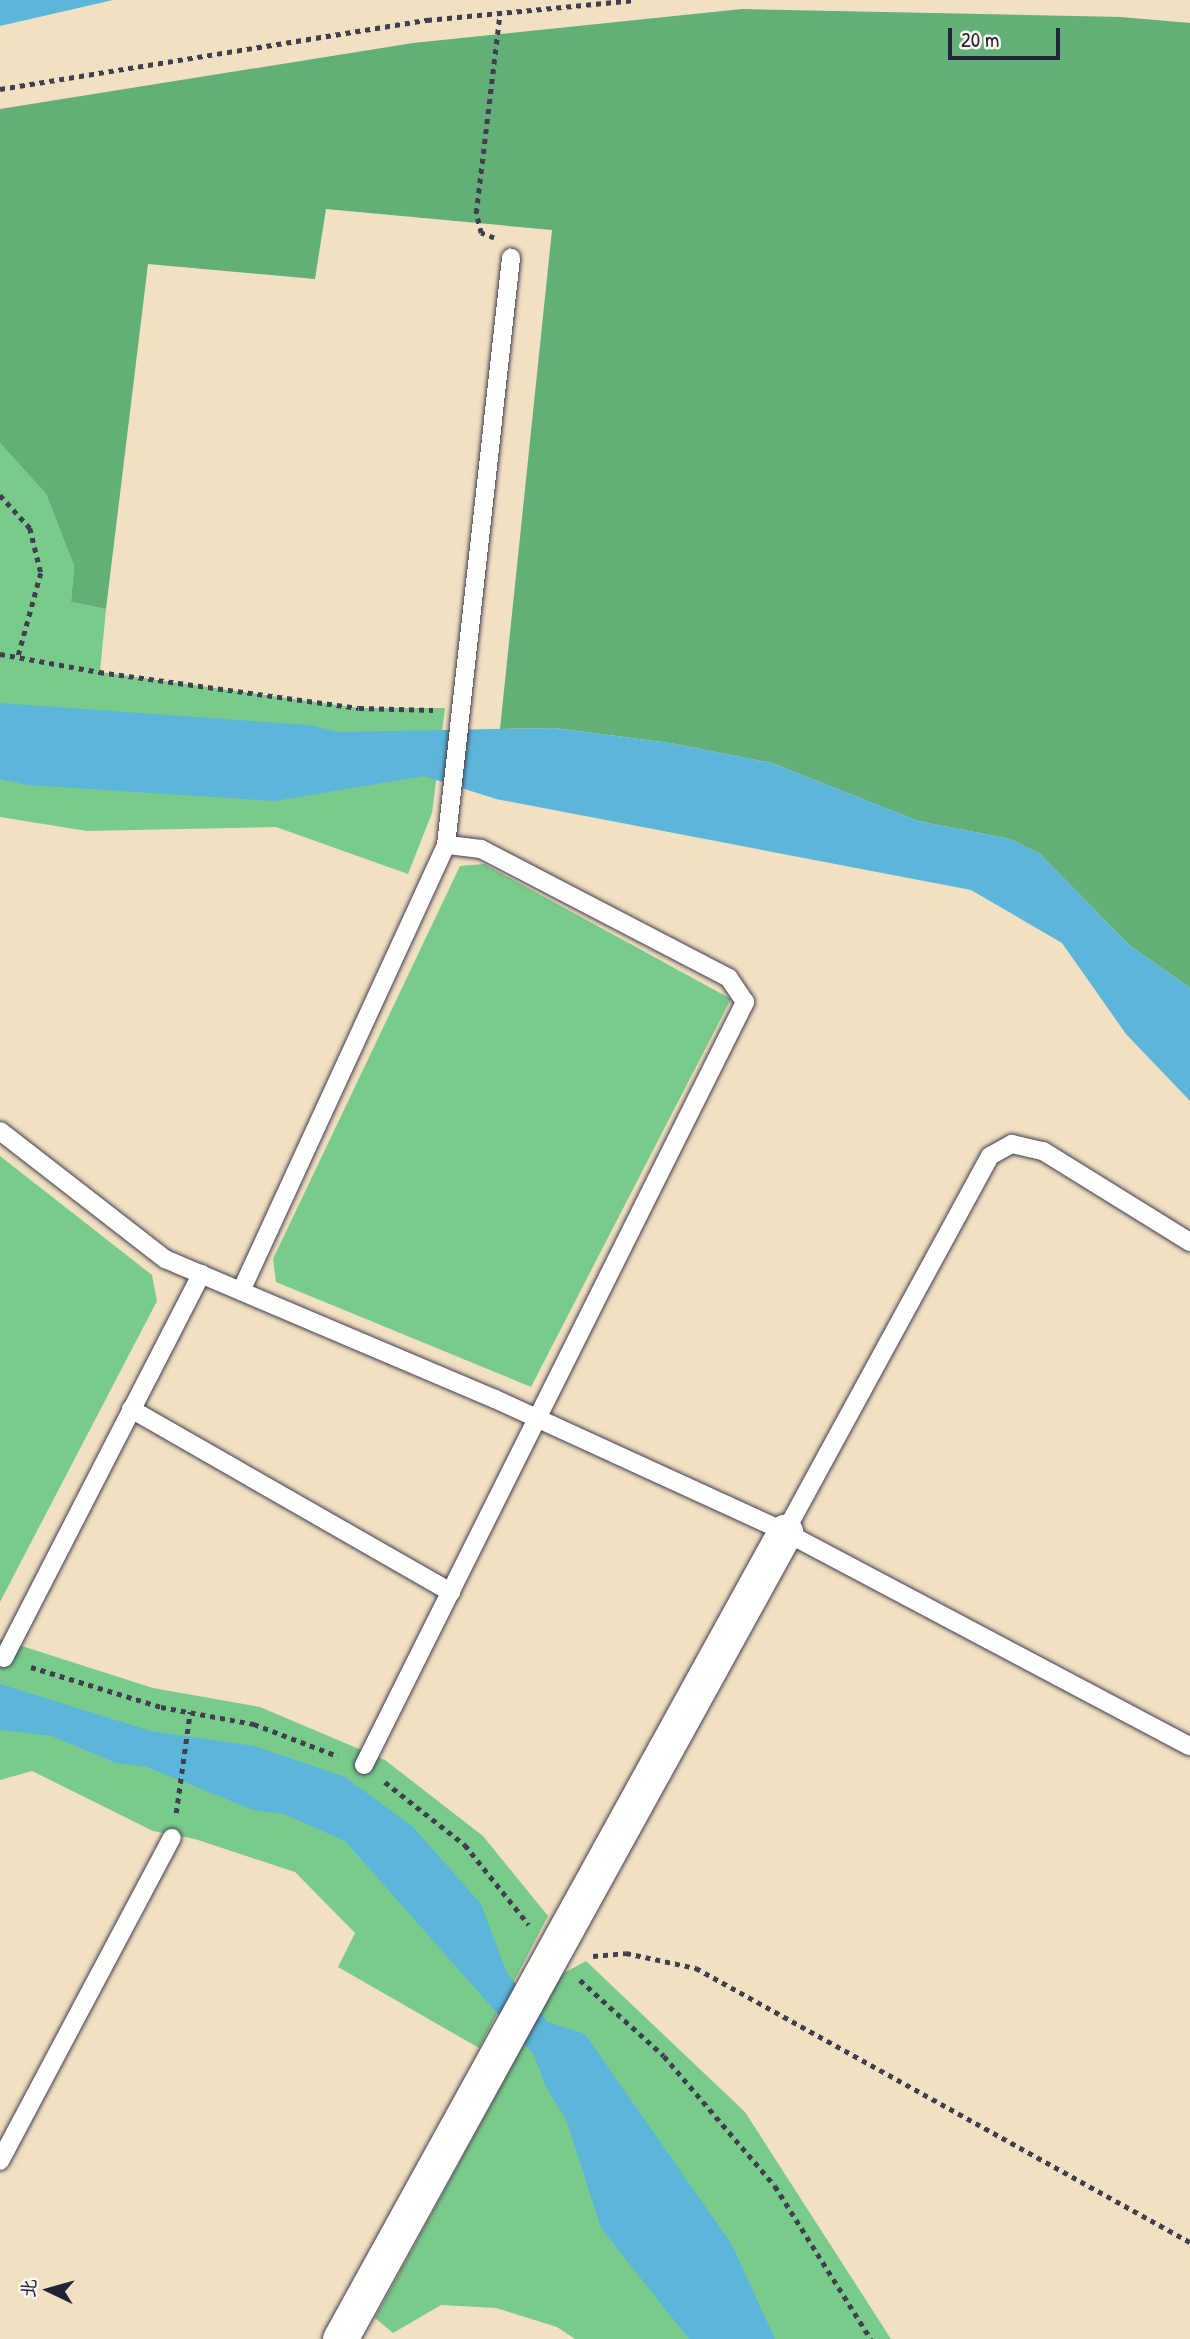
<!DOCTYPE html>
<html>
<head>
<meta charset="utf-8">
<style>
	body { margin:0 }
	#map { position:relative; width:1190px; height:2339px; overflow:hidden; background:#f2e0c2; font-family:"Patrick Hand","LXGW WenKai TC",sans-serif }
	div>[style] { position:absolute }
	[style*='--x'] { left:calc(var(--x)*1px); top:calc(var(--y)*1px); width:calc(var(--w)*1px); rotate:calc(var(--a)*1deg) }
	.green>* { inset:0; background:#79cb8c }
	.forest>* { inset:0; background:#62af78 }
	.water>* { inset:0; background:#5bb6d9 }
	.path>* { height:4.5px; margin-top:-2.25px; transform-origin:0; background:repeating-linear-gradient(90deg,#413e4f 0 5px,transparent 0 10px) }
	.roads { filter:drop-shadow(0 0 2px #413e4f) drop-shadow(0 0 2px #413e4f) }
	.service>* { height:18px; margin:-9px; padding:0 9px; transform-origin:9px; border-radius:9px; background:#fff }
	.minor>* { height:35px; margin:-17.5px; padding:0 17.5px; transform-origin:17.5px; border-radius:17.5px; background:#fff }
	span { translate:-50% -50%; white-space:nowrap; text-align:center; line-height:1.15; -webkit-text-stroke:5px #fbf7ec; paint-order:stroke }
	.north { position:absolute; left:14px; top:2255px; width:70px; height:70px; -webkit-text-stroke:5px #fbf7ec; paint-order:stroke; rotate:275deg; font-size:19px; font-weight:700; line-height:28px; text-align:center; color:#22223b }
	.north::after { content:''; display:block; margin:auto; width:24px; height:32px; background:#22223b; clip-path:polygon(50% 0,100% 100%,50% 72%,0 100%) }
	.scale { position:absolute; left:948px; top:28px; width:112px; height:32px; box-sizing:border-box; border:4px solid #22223b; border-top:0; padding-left:9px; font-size:21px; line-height:24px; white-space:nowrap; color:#22223b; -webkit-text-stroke:5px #fbf7ec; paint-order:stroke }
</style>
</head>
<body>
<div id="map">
	<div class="green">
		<i style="clip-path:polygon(0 443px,46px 494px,74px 566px,71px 602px,106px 609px,100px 672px,359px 708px,445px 708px,432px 813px,408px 874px,276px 827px,87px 831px,0 817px)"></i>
		<i style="clip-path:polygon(484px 864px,731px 999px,531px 1387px,276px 1282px,273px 1259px,460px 866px)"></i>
		<i style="clip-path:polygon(0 1156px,152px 1275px,157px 1301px,0 1602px)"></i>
		<i style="clip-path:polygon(0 1639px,153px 1688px,260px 1707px,385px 1760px,483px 1836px,548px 1916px,479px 2048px,338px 1967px,355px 1933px,295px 1872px,195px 1839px,153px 1831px,32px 1771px,0 1780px)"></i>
		<i style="clip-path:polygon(586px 1961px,745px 2112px,891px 2339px,575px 2339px,557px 2327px,496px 2308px,441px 2305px,393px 2333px,375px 2318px,562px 1974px)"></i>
	</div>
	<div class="forest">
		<i style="clip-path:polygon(742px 9px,1121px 17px,1190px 23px,1190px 988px,1129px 945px,1040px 854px,1010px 839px,918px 821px,772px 763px,670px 743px,555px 728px,500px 729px,552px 230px,326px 209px,315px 279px,148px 264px,106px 609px,71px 602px,74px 566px,46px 494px,0 443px,0 109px,413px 43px)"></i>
	</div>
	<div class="water">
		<i style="clip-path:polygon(0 0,113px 0,0 26px)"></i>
		<i style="clip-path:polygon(0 703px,308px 725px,340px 732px,555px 728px,670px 743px,772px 763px,918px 821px,1010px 839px,1040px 854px,1129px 945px,1190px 988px,1190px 1101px,1126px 1034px,1062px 943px,971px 890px,496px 799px,424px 776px,275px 801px,27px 785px,0 779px)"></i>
		<i style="clip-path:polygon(0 1684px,151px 1731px,254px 1746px,345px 1777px,413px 1827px,481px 1904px,507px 1973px,548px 2022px,585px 2034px,732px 2245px,775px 2339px,689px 2339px,601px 2228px,566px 2119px,546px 2087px,534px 2055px,345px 1841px,284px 1814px,253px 1810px,147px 1767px,116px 1763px,52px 1736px,0 1730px)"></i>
	</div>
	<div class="path">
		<i style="--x:0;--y:89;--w:433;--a:-9.2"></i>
		<i style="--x:427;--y:20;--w:207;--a:-5.5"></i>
		<i style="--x:494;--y:238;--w:14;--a:-159"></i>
		<i style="--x:481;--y:233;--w:21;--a:-104"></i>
		<i style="--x:476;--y:213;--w:201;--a:-83.2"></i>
		<i style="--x:0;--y:495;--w:45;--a:47.7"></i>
		<i style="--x:30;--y:528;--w:46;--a:76.3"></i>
		<i style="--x:41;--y:573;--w:87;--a:105.3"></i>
		<i style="--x:0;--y:654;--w:101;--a:10.3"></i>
		<i style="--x:99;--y:672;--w:262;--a:7.9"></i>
		<i style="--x:359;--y:708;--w:74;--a:1.5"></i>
		<i style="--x:31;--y:1667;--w:136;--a:17.1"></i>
		<i style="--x:161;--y:1707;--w:95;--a:10.4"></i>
		<i style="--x:254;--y:1724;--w:90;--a:20.9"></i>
		<i style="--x:385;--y:1782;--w:102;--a:38.2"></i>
		<i style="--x:465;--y:1845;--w:102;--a:51.3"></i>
		<i style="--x:176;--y:1813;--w:102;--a:-82.1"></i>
		<i style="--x:593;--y:1956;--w:33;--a:-5"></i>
		<i style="--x:626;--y:1953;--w:72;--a:12.1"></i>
		<i style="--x:696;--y:1968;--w:565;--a:29.02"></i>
		<i style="--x:580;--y:1980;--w:113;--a:42.1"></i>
		<i style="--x:664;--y:2056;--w:171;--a:49.5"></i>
		<i style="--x:775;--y:2186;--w:181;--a:57.9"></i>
	</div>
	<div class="roads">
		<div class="service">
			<i style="--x:0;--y:1131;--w:209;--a:37.8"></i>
			<i style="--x:165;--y:1259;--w:358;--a:23"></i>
			<i style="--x:495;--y:1399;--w:319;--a:24.6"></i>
			<i style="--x:785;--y:1532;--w:458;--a:27.9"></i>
			<i style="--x:241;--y:1291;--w:491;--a:-65.3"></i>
			<i style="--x:446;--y:845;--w:591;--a:-83.68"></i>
			<i style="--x:131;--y:1409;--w:369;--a:29.8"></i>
			<i style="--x:785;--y:1532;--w:428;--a:-61.4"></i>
			<i style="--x:990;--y:1156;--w:25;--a:-29"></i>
			<i style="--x:1012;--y:1144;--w:32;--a:13"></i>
			<i style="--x:1043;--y:1151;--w:173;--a:31.8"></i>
			<i style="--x:4;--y:1658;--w:432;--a:-62.8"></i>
			<i style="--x:364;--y:1765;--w:853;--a:-63.46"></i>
			<i style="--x:745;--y:1002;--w:29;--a:-124"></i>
			<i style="--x:729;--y:978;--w:280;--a:-152.5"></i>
			<i style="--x:481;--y:849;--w:35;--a:-173"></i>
			<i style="--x:0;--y:2161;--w:366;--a:-62"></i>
		</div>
		<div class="minor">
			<i style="--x:340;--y:2339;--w:922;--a:-61.13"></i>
		</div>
	</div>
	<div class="north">北</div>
	<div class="scale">20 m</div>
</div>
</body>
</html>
